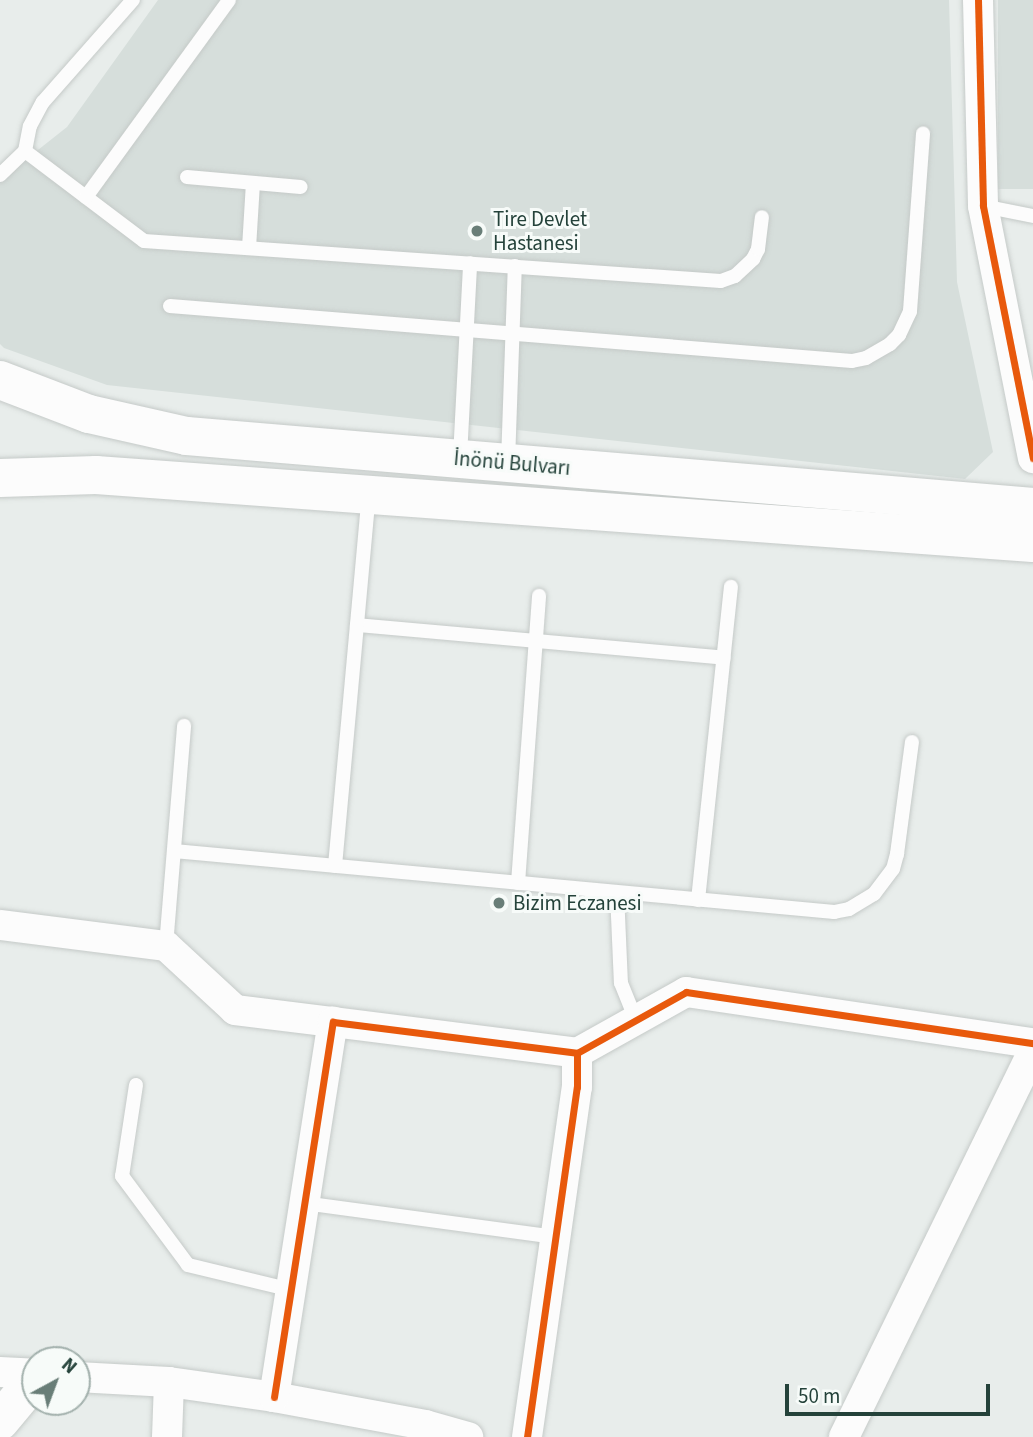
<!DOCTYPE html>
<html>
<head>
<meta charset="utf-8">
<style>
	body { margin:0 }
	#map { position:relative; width:1033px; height:1437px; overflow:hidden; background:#e8edeb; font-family:"Source Sans 3",sans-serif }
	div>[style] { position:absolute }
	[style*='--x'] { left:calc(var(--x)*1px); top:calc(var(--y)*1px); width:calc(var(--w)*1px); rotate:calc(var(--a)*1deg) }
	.built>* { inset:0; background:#d6dedb; transform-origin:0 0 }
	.roads { filter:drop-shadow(0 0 2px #c5cac8) drop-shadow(0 0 2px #c5cac8) }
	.lane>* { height:14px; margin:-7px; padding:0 7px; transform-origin:7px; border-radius:7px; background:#fcfcfc }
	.street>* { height:30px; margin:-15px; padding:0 15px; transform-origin:15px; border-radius:15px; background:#fcfcfc }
	.secondary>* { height:38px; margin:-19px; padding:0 19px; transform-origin:19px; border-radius:19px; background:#fcfcfc }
	.cycleway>* { height:7px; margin:-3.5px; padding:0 3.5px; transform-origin:3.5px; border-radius:3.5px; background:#e8590c }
	.dots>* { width:19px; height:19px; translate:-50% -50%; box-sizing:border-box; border:4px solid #f7fbf9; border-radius:50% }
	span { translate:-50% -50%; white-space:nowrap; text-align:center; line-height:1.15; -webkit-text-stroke:6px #f7fbf9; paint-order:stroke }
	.poi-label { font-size:21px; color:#24423a }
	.left { translate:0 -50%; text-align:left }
	.street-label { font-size:21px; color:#24423a }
	.north { position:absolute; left:21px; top:1346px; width:70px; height:70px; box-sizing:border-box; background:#f7fbf9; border:2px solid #a3b1ad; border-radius:50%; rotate:41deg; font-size:19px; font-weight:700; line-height:28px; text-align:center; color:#24423a }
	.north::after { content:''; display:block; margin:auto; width:24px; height:32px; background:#697e78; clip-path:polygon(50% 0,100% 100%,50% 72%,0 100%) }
	.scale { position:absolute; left:785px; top:1384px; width:205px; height:32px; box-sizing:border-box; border:4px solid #24423a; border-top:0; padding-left:9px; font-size:21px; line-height:24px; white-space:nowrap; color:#24423a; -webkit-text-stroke:5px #f7fbf9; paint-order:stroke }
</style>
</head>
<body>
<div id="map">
	<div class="built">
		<i style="clip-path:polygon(158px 0,949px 0,957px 282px,993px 452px,965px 479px,107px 385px,4px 348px,0 344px,0 180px,67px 127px)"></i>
		<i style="left:998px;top:0;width:35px;height:189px"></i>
	</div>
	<div class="roads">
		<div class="lane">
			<i style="--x:25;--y:151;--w:149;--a:37.1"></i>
			<i style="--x:144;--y:241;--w:578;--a:3.97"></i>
			<i style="--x:721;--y:281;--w:15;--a:-20"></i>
			<i style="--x:735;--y:276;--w:25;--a:-43"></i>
			<i style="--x:753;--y:259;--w:11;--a:-63"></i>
			<i style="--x:758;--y:249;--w:32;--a:-83"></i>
			<i style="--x:0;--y:175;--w:35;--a:-44"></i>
			<i style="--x:25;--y:151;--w:25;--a:-79"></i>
			<i style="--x:30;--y:126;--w:27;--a:-62"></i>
			<i style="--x:43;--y:102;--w:136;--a:-48.6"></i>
			<i style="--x:187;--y:177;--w:114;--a:5"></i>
			<i style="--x:86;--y:197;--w:243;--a:-54"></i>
			<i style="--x:983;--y:206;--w:51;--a:11.3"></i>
			<i style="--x:249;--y:248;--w:65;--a:-86.5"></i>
			<i style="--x:170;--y:306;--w:684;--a:4.61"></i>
			<i style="--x:852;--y:361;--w:14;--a:-12"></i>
			<i style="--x:866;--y:358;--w:28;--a:-30"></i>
			<i style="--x:890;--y:344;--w:13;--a:-45"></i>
			<i style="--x:899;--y:335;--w:26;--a:-65"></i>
			<i style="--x:910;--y:311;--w:178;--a:-85.8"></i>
			<i style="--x:460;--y:457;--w:194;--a:-87"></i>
			<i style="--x:508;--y:462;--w:196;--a:-88"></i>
			<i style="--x:357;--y:625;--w:368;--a:5.1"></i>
			<i style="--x:174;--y:851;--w:663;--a:5.28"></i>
			<i style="--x:834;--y:912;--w:15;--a:-11"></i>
			<i style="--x:849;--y:909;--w:29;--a:-31"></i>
			<i style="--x:874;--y:894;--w:31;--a:-53"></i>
			<i style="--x:893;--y:869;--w:16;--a:-75"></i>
			<i style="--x:897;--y:854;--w:113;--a:-82.4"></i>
			<i style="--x:335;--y:866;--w:373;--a:-84.8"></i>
			<i style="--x:518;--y:883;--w:288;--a:-85.8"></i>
			<i style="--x:617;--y:893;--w:90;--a:87.5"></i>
			<i style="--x:621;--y:983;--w:40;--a:68"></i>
			<i style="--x:698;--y:900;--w:315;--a:-84"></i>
			<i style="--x:166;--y:946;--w:221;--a:-85.3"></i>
			<i style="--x:136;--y:1085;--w:92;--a:98.7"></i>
			<i style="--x:122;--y:1176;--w:111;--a:53.4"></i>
			<i style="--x:188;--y:1265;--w:106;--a:13.6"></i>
			<i style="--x:304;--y:1203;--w:254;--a:7.7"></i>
		</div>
		<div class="street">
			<i style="--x:978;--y:0;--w:206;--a:88.6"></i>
			<i style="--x:983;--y:206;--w:257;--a:78.8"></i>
			<i style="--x:0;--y:925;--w:167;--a:7.2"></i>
			<i style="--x:166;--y:946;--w:94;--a:42.8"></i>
			<i style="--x:235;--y:1010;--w:99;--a:7"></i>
			<i style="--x:0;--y:1372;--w:35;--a:3"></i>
			<i style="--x:77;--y:1377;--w:92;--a:3.1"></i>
			<i style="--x:169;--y:1382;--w:106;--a:8.1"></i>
			<i style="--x:274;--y:1397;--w:154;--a:10.5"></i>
			<i style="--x:425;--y:1425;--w:45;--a:15.6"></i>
			<i style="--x:274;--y:1397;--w:380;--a:-81.1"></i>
			<i style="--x:333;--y:1022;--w:246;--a:7.2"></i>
			<i style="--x:167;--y:1437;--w:55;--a:-87.9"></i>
			<i style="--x:527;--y:1437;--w:354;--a:-81.9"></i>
			<i style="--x:577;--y:1087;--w:34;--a:-90"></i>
			<i style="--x:577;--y:1053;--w:125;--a:-29.2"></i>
			<i style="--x:686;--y:992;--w:351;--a:8.4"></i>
			<i style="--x:844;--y:1437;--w:430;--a:-63.9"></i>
		</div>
		<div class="secondary">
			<i style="--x:0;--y:380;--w:95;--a:20.9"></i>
			<i style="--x:89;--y:414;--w:100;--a:12.7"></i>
			<i style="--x:187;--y:436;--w:849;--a:4.8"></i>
			<i style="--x:0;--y:478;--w:96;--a:-1.8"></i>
			<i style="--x:96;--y:475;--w:939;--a:4.15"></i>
			<i style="--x:0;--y:1421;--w:55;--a:-50.2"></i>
		</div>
	</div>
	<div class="cycleway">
		<i style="--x:978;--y:0;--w:206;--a:88.6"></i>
		<i style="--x:983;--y:206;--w:257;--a:78.8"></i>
		<i style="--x:274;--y:1397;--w:380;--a:-81.1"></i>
		<i style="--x:333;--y:1022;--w:246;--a:7.2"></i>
		<i style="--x:527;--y:1437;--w:354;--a:-81.9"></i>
		<i style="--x:577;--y:1087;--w:34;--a:-90"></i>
		<i style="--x:577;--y:1053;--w:125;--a:-29.2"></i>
		<i style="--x:686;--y:992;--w:351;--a:8.4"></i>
	</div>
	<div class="dots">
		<i style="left:477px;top:231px;background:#697e78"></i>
		<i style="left:499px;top:903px;background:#697e78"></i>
	</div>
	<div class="poi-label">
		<span class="left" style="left:493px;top:231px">Tire Devlet<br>Hastanesi</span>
		<span class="left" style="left:513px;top:903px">Bizim Eczanesi</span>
	</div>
	<div class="street-label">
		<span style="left:512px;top:463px;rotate:5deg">İnönü Bulvarı</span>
	</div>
	<div class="north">N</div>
	<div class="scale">50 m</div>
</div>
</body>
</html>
